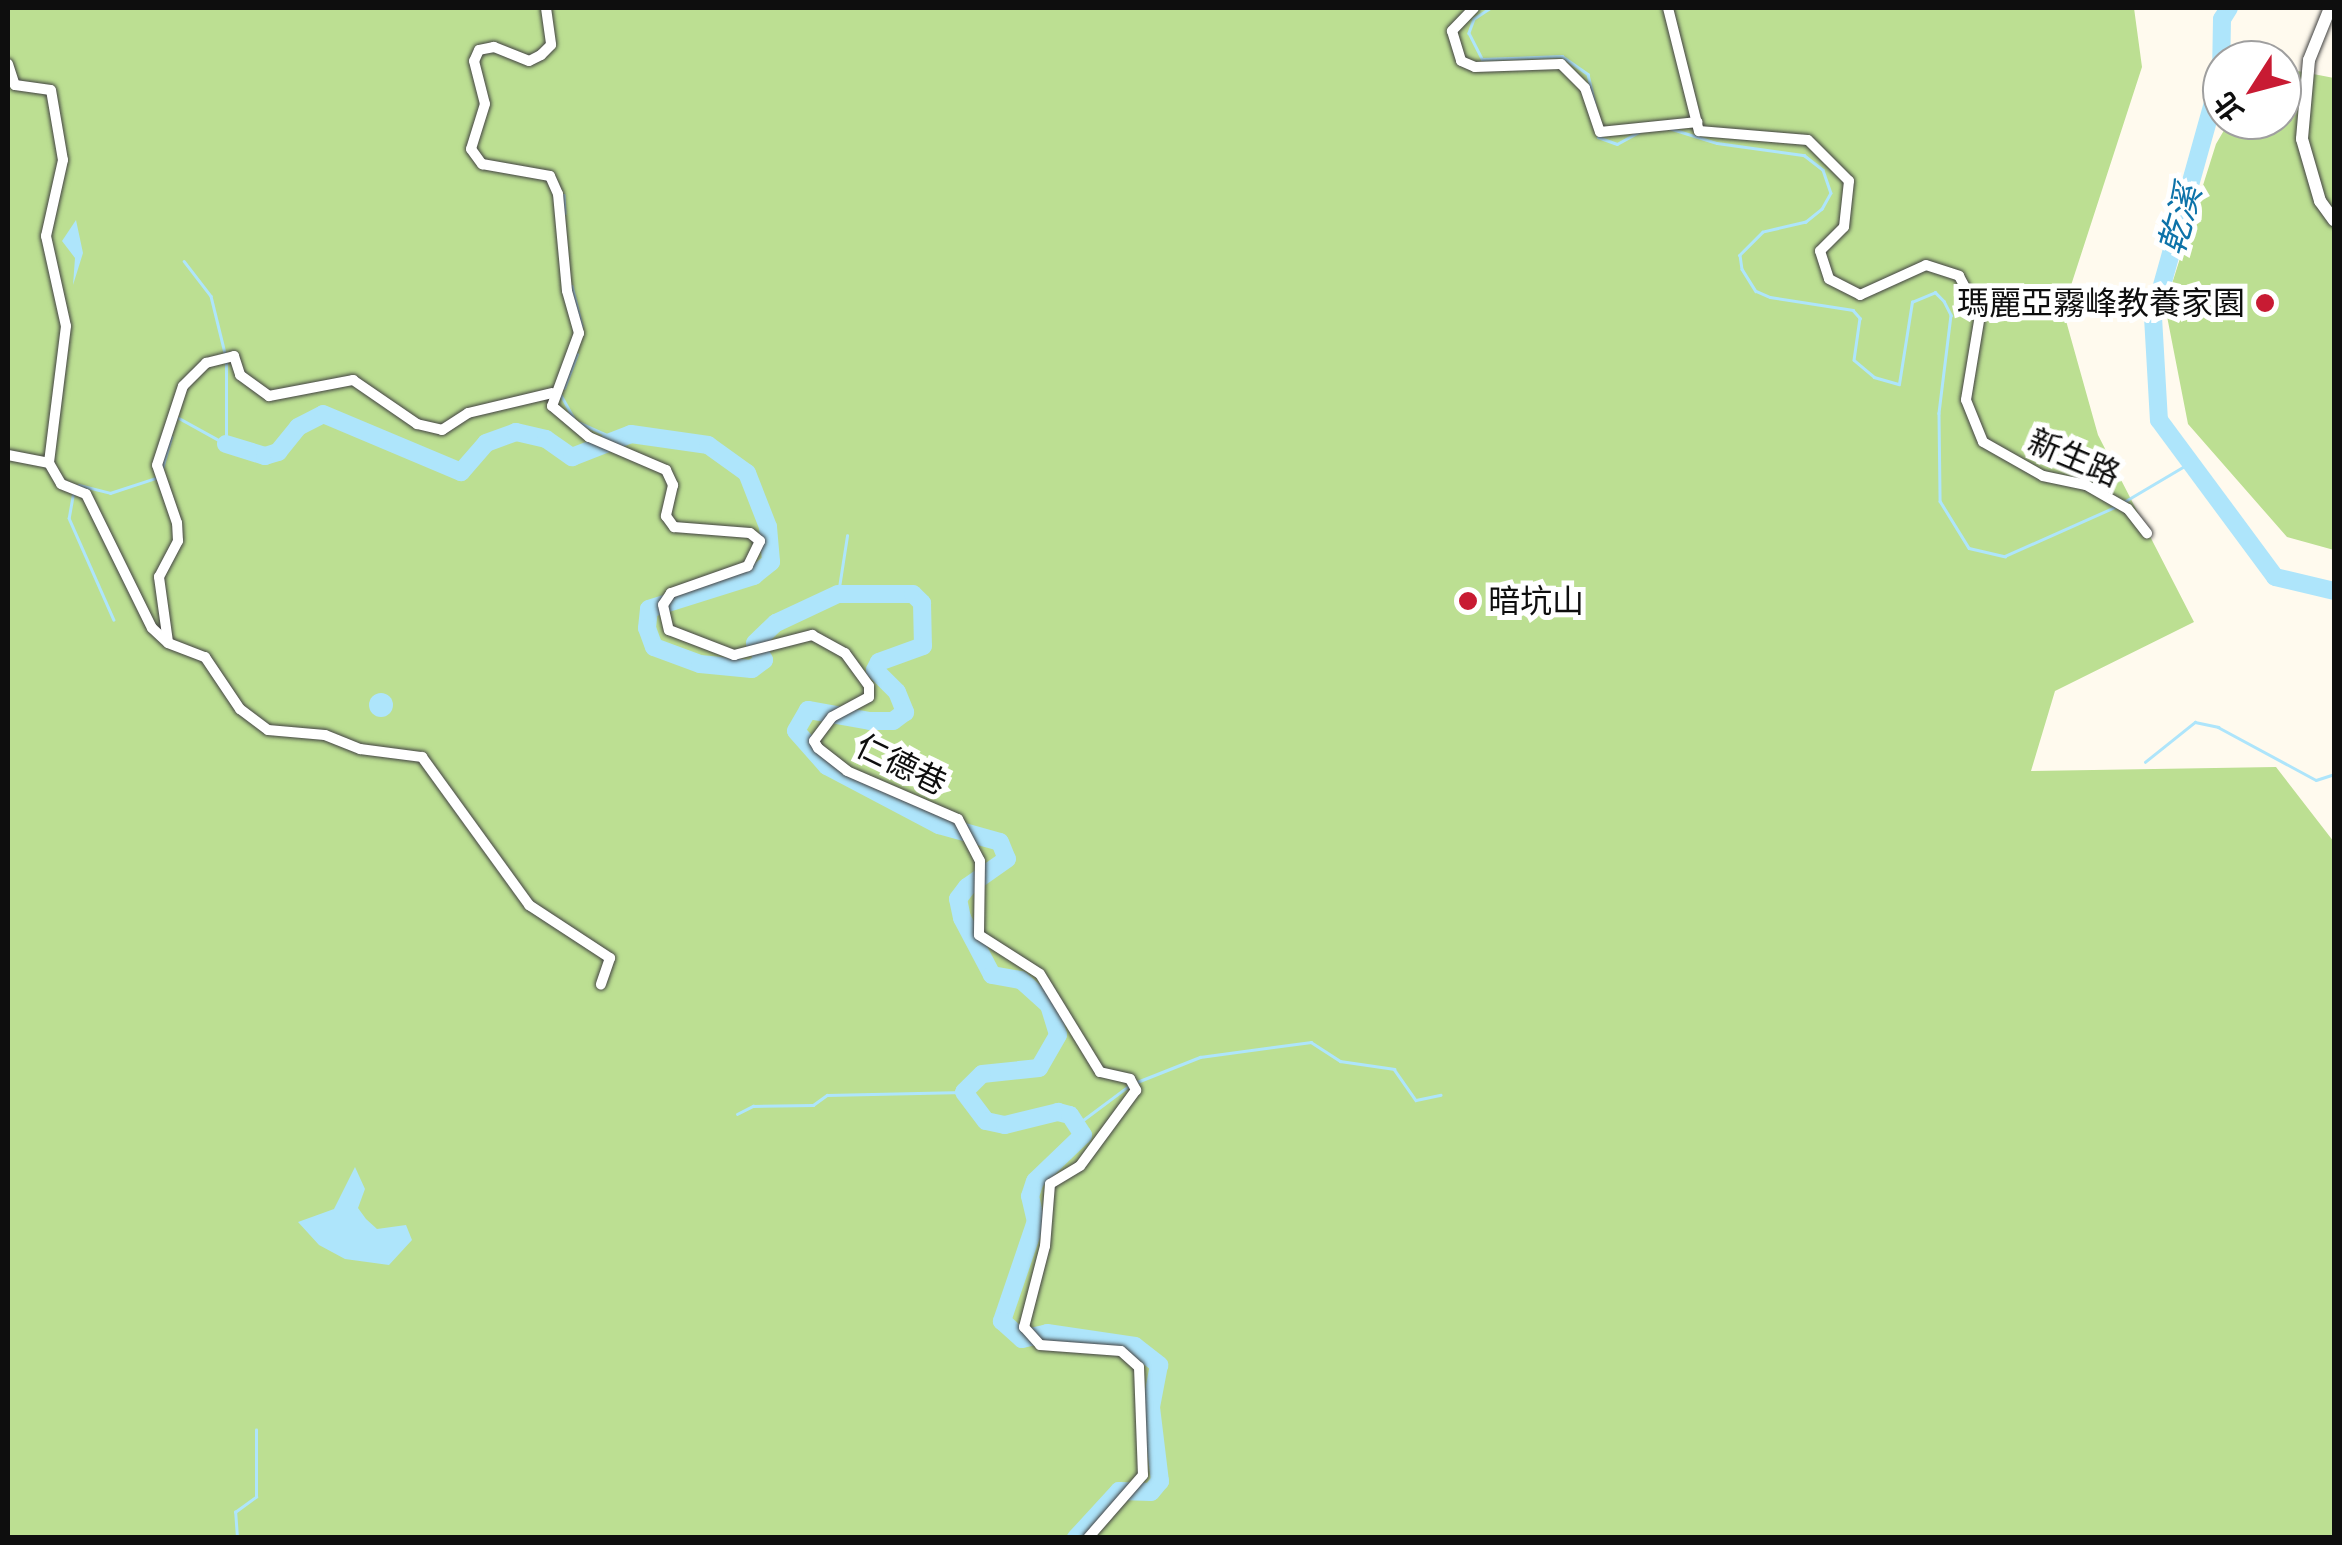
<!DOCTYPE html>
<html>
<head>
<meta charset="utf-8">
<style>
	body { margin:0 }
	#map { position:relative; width:2342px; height:1545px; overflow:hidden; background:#fffaee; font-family:"Zilla Slab","Noto Sans TC",serif }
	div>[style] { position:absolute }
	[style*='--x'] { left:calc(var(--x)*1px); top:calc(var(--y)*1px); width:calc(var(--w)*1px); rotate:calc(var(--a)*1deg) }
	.forest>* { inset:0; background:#bcdf92 }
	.water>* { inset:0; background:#aee5fb }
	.round { border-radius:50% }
	.stream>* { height:2.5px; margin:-1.25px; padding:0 1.25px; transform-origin:1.25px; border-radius:1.25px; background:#aee5fb }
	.river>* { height:18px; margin:-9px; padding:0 9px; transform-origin:9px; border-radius:9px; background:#aee5fb }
	.roads { filter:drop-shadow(0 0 2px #414141) drop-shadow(0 0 2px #414141) }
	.minor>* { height:10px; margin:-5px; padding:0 5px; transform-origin:5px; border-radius:5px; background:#fff }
	.tertiary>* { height:12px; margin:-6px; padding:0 6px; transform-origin:6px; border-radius:6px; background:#fff }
	.dots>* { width:28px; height:28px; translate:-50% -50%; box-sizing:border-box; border:5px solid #fff; border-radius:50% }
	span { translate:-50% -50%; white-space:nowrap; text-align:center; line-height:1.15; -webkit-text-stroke:10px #fff; paint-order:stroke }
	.poi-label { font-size:32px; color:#0e0e0e }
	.right { translate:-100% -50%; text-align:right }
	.left { translate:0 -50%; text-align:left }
	.street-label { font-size:32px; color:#0e0e0e }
	.water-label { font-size:35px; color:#0d73a9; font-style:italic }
	.frame { position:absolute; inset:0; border:10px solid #0e0e0e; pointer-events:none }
	.north { position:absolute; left:2202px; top:40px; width:100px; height:100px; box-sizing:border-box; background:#fff; border:2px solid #9f9f9f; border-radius:50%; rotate:234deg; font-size:28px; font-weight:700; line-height:40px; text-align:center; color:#0e0e0e }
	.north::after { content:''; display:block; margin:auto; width:35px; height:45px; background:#c81b33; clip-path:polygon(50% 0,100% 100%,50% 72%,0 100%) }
</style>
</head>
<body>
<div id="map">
	<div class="forest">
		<i style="clip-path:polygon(8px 8px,2134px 8px,2142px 67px,2063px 310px,2098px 435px,2194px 622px,2055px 691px,2031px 771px,2276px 767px,2334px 842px,2334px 1537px,8px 1538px)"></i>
		<i style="clip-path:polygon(2282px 68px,2334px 78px,2334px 550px,2287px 537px,2188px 424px,2165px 306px,2216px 144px,2230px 120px,2282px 120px)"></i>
	</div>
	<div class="water">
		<i style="clip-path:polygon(76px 220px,83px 253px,73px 285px,75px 258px,62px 241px)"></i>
		<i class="round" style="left:369px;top:693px;width:24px;height:24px"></i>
		<i style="clip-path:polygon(355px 1167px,365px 1189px,358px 1208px,366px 1219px,377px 1229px,406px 1225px,412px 1240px,389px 1265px,345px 1259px,319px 1245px,298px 1222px,334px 1209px)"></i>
	</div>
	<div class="stream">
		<i style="--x:1491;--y:8;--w:20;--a:147"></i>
		<i style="--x:1474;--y:19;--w:15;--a:110"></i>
		<i style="--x:1469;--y:33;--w:29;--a:63"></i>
		<i style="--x:1482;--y:59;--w:80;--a:-2.1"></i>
		<i style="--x:1562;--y:56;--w:32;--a:35"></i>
		<i style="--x:1588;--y:74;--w:32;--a:77"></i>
		<i style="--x:1669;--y:128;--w:50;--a:17.4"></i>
		<i style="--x:1717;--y:143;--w:88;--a:7.9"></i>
		<i style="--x:1804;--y:155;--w:24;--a:38"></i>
		<i style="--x:1823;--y:170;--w:24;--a:71"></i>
		<i style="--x:1831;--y:193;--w:18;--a:119"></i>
		<i style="--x:1822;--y:209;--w:21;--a:141"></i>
		<i style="--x:1806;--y:222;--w:44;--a:166.9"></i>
		<i style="--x:1763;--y:232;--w:33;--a:135"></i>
		<i style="--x:1740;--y:255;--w:14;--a:82"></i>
		<i style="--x:1742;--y:269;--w:26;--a:58"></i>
		<i style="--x:1756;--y:291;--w:15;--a:23"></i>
		<i style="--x:1770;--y:297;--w:84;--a:8.9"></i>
		<i style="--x:1853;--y:310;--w:11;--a:49"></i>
		<i style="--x:1860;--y:318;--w:42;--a:98.1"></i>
		<i style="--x:1854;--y:360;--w:26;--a:40"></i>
		<i style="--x:1874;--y:377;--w:26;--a:16"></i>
		<i style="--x:1899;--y:384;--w:83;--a:-81"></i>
		<i style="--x:1912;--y:302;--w:25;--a:-23"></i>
		<i style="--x:1935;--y:292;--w:13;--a:45"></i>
		<i style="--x:1944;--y:301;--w:16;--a:63"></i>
		<i style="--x:1951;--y:315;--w:99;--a:97"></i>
		<i style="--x:1939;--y:413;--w:88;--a:89.3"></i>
		<i style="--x:1940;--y:501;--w:55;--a:58.3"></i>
		<i style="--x:1969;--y:548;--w:37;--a:13"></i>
		<i style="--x:2005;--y:556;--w:120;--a:-24"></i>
		<i style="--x:1598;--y:137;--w:20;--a:20"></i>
		<i style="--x:1617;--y:144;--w:25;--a:-29"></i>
		<i style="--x:564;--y:195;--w:18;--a:87"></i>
		<i style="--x:184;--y:261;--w:44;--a:52.4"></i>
		<i style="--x:211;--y:296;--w:59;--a:76.2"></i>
		<i style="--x:572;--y:286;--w:41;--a:76"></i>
		<i style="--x:564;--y:388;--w:36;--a:-69"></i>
		<i style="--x:561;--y:395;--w:26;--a:61"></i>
		<i style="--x:179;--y:418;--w:54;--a:29"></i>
		<i style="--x:580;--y:423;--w:35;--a:24"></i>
		<i style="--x:226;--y:442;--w:81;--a:-90"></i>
		<i style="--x:161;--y:472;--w:36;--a:-74"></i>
		<i style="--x:79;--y:485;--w:32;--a:14"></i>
		<i style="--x:110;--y:493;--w:48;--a:-18.1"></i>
		<i style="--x:74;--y:491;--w:27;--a:100"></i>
		<i style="--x:69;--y:518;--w:111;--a:66.2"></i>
		<i style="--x:2122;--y:503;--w:77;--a:-30.6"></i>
		<i style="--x:838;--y:594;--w:59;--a:-81.2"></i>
		<i style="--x:2145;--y:762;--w:64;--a:-38.7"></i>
		<i style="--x:2195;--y:722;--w:24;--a:12"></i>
		<i style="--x:2218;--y:727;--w:111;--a:28.4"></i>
		<i style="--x:2316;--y:780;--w:19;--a:-18"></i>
		<i style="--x:1137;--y:1082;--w:68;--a:-21.6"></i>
		<i style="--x:1200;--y:1057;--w:112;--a:-7.7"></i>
		<i style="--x:1311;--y:1042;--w:35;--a:33"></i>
		<i style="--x:1340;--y:1061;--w:55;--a:8.4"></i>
		<i style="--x:1394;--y:1069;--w:38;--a:55"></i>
		<i style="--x:1416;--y:1100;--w:25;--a:-12"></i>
		<i style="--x:737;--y:1114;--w:18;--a:-27"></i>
		<i style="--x:753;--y:1106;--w:60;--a:-1"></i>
		<i style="--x:813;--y:1105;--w:17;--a:-36"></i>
		<i style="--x:827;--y:1095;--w:137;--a:-1.3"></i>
		<i style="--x:1079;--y:1123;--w:64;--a:-36.7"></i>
		<i style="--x:237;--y:1538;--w:26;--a:-94"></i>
		<i style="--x:235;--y:1512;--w:26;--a:-36"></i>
		<i style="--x:256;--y:1497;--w:67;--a:-90"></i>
	</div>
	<div class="river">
		<i style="--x:2229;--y:8;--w:13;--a:122"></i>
		<i style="--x:2222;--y:19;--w:55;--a:91"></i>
		<i style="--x:2221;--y:74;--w:252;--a:105.6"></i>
		<i style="--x:2153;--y:317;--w:103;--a:86.7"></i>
		<i style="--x:2159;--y:420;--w:195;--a:53.5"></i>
		<i style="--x:2275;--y:577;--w:61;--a:13.3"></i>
		<i style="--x:226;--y:444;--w:41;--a:17.1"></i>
		<i style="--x:265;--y:456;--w:14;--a:-17"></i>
		<i style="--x:278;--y:452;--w:32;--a:-51"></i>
		<i style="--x:298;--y:427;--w:28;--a:-27"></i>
		<i style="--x:323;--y:414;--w:150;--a:22.8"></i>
		<i style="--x:461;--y:472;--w:38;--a:-49"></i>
		<i style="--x:486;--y:443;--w:32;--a:-20"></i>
		<i style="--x:516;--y:432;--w:31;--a:13"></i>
		<i style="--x:546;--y:439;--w:32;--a:35"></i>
		<i style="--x:572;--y:457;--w:63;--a:-21.3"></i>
		<i style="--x:631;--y:434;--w:78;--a:8.1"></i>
		<i style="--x:708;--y:445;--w:48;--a:35.7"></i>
		<i style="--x:747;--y:473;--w:58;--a:68.7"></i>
		<i style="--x:768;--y:527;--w:35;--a:85"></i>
		<i style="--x:771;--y:562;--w:22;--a:141"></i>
		<i style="--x:754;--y:576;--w:110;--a:162.6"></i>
		<i style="--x:649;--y:609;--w:19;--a:96"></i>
		<i style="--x:647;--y:628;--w:20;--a:70"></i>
		<i style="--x:654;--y:647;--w:49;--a:20.3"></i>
		<i style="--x:700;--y:664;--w:52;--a:5.5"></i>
		<i style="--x:752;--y:669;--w:15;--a:-37"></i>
		<i style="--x:764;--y:660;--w:19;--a:-118"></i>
		<i style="--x:755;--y:643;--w:29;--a:-44"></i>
		<i style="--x:776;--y:623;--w:68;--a:-25.1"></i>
		<i style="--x:838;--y:594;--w:75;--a:0"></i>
		<i style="--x:913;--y:594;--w:13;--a:45"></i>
		<i style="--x:922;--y:603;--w:43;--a:88.7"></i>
		<i style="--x:923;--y:646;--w:47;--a:160"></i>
		<i style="--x:879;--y:662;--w:9;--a:117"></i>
		<i style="--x:875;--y:670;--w:31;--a:45"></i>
		<i style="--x:897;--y:692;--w:22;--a:68"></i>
		<i style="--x:905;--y:712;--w:15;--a:143"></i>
		<i style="--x:893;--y:721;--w:23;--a:180"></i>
		<i style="--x:870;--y:721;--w:63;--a:-169.9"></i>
		<i style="--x:808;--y:710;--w:24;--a:120"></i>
		<i style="--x:796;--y:731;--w:47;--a:48.5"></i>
		<i style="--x:827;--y:766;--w:127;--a:27.8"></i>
		<i style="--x:939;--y:825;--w:63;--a:15.6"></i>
		<i style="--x:1000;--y:842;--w:18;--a:68"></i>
		<i style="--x:1007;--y:859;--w:49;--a:145"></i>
		<i style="--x:967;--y:887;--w:15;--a:127"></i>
		<i style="--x:958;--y:899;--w:19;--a:78"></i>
		<i style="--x:962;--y:918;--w:64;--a:62.2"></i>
		<i style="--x:992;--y:975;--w:29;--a:10"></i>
		<i style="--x:1021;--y:980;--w:38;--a:42"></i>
		<i style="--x:1049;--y:1005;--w:31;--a:73"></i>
		<i style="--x:1058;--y:1035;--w:38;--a:120"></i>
		<i style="--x:1039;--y:1068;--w:57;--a:174"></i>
		<i style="--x:982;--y:1074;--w:25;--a:135"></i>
		<i style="--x:964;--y:1092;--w:36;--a:53"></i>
		<i style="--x:986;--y:1121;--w:19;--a:12"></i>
		<i style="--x:1005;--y:1125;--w:55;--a:-13.8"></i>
		<i style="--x:1058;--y:1112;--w:12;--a:14"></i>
		<i style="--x:1070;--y:1115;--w:24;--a:57"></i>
		<i style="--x:1083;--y:1135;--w:66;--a:136.2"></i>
		<i style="--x:1035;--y:1181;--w:16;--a:108"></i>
		<i style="--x:1030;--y:1196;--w:26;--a:77"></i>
		<i style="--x:1036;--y:1221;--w:106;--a:108.8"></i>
		<i style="--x:1002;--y:1321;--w:27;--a:42"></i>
		<i style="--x:1022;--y:1339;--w:26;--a:-13"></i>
		<i style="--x:1047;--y:1333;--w:89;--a:8.4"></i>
		<i style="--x:1135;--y:1346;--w:31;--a:38"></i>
		<i style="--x:1159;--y:1365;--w:43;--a:100.8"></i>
		<i style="--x:1151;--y:1407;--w:75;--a:83.1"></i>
		<i style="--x:1160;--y:1481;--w:14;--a:129"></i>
		<i style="--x:1151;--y:1492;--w:32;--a:-178"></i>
		<i style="--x:1119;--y:1491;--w:64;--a:132.5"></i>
	</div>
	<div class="roads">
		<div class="minor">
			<i style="--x:546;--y:8;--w:37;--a:82"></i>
			<i style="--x:551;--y:45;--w:14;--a:135"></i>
			<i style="--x:541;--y:55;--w:13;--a:153"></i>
			<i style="--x:529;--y:61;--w:38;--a:-158"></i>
			<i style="--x:494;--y:47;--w:15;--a:169"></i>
			<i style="--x:479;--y:50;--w:12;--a:114"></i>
			<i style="--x:474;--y:61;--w:44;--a:75.7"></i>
			<i style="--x:485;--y:104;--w:47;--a:107.3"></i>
			<i style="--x:471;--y:149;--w:19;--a:54"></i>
			<i style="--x:482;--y:164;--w:69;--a:10"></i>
			<i style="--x:550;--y:176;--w:20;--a:66"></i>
			<i style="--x:558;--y:194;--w:97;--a:84.7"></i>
			<i style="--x:567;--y:291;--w:44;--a:74.1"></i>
			<i style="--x:579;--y:333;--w:78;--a:110.3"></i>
			<i style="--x:552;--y:406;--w:48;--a:40"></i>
			<i style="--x:589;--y:437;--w:84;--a:23.2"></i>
			<i style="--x:666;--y:470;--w:17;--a:65"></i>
			<i style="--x:673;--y:485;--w:32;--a:103"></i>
			<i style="--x:666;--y:516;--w:14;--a:54"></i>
			<i style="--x:674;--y:527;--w:76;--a:4.5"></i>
			<i style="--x:750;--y:533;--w:13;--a:39"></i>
			<i style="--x:760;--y:541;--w:28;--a:116"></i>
			<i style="--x:748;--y:566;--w:82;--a:160.7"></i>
			<i style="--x:671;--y:593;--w:14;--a:124"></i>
			<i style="--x:663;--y:605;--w:26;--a:77"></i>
			<i style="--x:669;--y:630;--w:70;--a:21"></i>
			<i style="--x:734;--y:655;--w:81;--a:-14.4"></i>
			<i style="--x:812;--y:635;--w:38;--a:29"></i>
			<i style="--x:845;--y:653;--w:41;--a:54"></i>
			<i style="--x:869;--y:686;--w:11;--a:90"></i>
			<i style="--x:869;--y:697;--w:42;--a:151.6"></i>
			<i style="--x:832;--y:717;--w:30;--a:127"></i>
			<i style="--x:814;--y:741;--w:8;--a:60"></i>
			<i style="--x:818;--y:748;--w:37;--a:38"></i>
			<i style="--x:847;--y:771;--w:121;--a:23.4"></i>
			<i style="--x:958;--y:819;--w:47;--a:62.4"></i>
			<i style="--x:980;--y:861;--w:74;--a:90.8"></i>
			<i style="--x:979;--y:935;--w:72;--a:32.6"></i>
			<i style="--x:1040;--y:974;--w:115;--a:58.5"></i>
			<i style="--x:1100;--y:1072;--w:31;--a:13"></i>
			<i style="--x:1130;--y:1079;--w:13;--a:61"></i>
			<i style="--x:1136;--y:1090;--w:94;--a:126.4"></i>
			<i style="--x:1080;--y:1166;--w:35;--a:149"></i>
			<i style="--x:1050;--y:1184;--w:62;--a:94.6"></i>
			<i style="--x:1045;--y:1246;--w:84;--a:104.5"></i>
			<i style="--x:1024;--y:1327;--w:24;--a:48"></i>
			<i style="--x:1040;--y:1345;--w:81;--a:4.2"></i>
			<i style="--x:1121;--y:1351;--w:24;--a:42"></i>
			<i style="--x:1139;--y:1367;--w:108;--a:87.9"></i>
			<i style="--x:1143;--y:1475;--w:84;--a:131.1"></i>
			<i style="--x:1474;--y:8;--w:32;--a:134"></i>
			<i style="--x:1452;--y:31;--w:31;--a:73"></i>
			<i style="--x:1461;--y:61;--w:15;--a:23"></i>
			<i style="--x:1475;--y:67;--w:86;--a:-2"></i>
			<i style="--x:1561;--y:64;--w:34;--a:45"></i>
			<i style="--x:1585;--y:88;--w:46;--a:71.2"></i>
			<i style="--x:1600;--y:132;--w:98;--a:-5.9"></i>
			<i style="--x:1668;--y:8;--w:127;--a:75.9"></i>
			<i style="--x:1699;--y:131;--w:109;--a:4.7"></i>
			<i style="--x:1808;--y:140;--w:58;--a:45"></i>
			<i style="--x:1849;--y:181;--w:46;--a:96.2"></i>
			<i style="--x:1844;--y:227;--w:34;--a:135"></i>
			<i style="--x:1820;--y:251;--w:29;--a:72"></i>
			<i style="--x:1829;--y:279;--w:35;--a:27"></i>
			<i style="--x:1860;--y:295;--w:72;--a:-24.4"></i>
			<i style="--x:1926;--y:265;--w:35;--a:18"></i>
			<i style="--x:1959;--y:276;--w:44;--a:61.7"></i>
			<i style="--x:1980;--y:315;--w:86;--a:99.4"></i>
			<i style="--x:1966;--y:400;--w:45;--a:68"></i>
			<i style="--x:1983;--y:442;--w:69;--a:29.5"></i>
			<i style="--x:2043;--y:476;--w:44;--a:11.8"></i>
			<i style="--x:2086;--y:485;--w:48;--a:29.7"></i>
			<i style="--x:2128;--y:509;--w:31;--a:52"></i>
			<i style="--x:8;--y:64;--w:22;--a:72"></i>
			<i style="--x:15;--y:85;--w:36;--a:8"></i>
			<i style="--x:51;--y:90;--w:71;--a:80.3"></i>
			<i style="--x:63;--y:160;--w:78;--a:102.6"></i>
			<i style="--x:46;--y:236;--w:92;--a:77.5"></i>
			<i style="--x:66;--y:326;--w:138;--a:97.1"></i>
			<i style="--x:49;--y:463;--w:24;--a:60"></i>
			<i style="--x:61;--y:484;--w:27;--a:22"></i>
			<i style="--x:86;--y:494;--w:149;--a:63.8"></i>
			<i style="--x:152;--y:628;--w:22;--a:43"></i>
			<i style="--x:168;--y:643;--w:40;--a:21"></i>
			<i style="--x:205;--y:657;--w:63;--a:56.1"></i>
			<i style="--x:240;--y:709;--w:35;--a:37"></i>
			<i style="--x:268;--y:730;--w:57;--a:5"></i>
			<i style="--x:325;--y:735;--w:38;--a:22"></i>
			<i style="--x:360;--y:749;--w:63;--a:7.4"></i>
			<i style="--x:422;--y:757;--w:183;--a:54.1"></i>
			<i style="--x:529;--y:905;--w:97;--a:33.2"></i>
			<i style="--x:610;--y:958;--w:28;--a:109"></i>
			<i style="--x:8;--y:455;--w:42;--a:11"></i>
			<i style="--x:168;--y:642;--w:66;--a:-97.9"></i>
			<i style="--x:159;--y:577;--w:41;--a:-62.2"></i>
			<i style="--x:178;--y:541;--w:18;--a:-93"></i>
			<i style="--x:177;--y:523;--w:61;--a:-109"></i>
			<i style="--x:157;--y:465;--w:83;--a:-71.8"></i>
			<i style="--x:183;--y:386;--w:33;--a:-45"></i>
			<i style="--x:206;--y:363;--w:29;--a:-14"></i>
			<i style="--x:234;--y:356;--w:20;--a:72"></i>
			<i style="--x:240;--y:375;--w:36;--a:36"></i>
			<i style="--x:269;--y:396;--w:86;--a:-10.8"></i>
			<i style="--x:353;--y:380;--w:78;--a:34.5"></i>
			<i style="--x:417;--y:424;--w:26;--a:13"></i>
			<i style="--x:442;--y:430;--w:31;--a:-33"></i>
			<i style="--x:468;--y:413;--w:86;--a:-13.4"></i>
		</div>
		<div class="tertiary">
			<i style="--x:2330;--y:8;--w:56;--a:112"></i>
			<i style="--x:2309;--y:60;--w:79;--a:95.1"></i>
			<i style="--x:2302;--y:139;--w:65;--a:73.8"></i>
			<i style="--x:2320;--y:201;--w:24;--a:54"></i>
		</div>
	</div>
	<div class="dots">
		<i style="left:2265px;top:303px;background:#c81b33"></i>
		<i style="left:1468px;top:601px;background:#c81b33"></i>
	</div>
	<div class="poi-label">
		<span class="right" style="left:2245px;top:303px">瑪麗亞霧峰教養家園</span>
		<span class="left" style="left:1488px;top:601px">暗坑山</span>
	</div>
	<div class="street-label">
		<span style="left:2074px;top:458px;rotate:23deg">新生路</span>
		<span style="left:901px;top:765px;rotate:26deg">仁德巷</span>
	</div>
	<div class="water-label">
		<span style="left:2180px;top:220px;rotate:-74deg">乾溪</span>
	</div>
	<div class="frame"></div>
	<div class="north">北</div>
</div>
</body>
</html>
